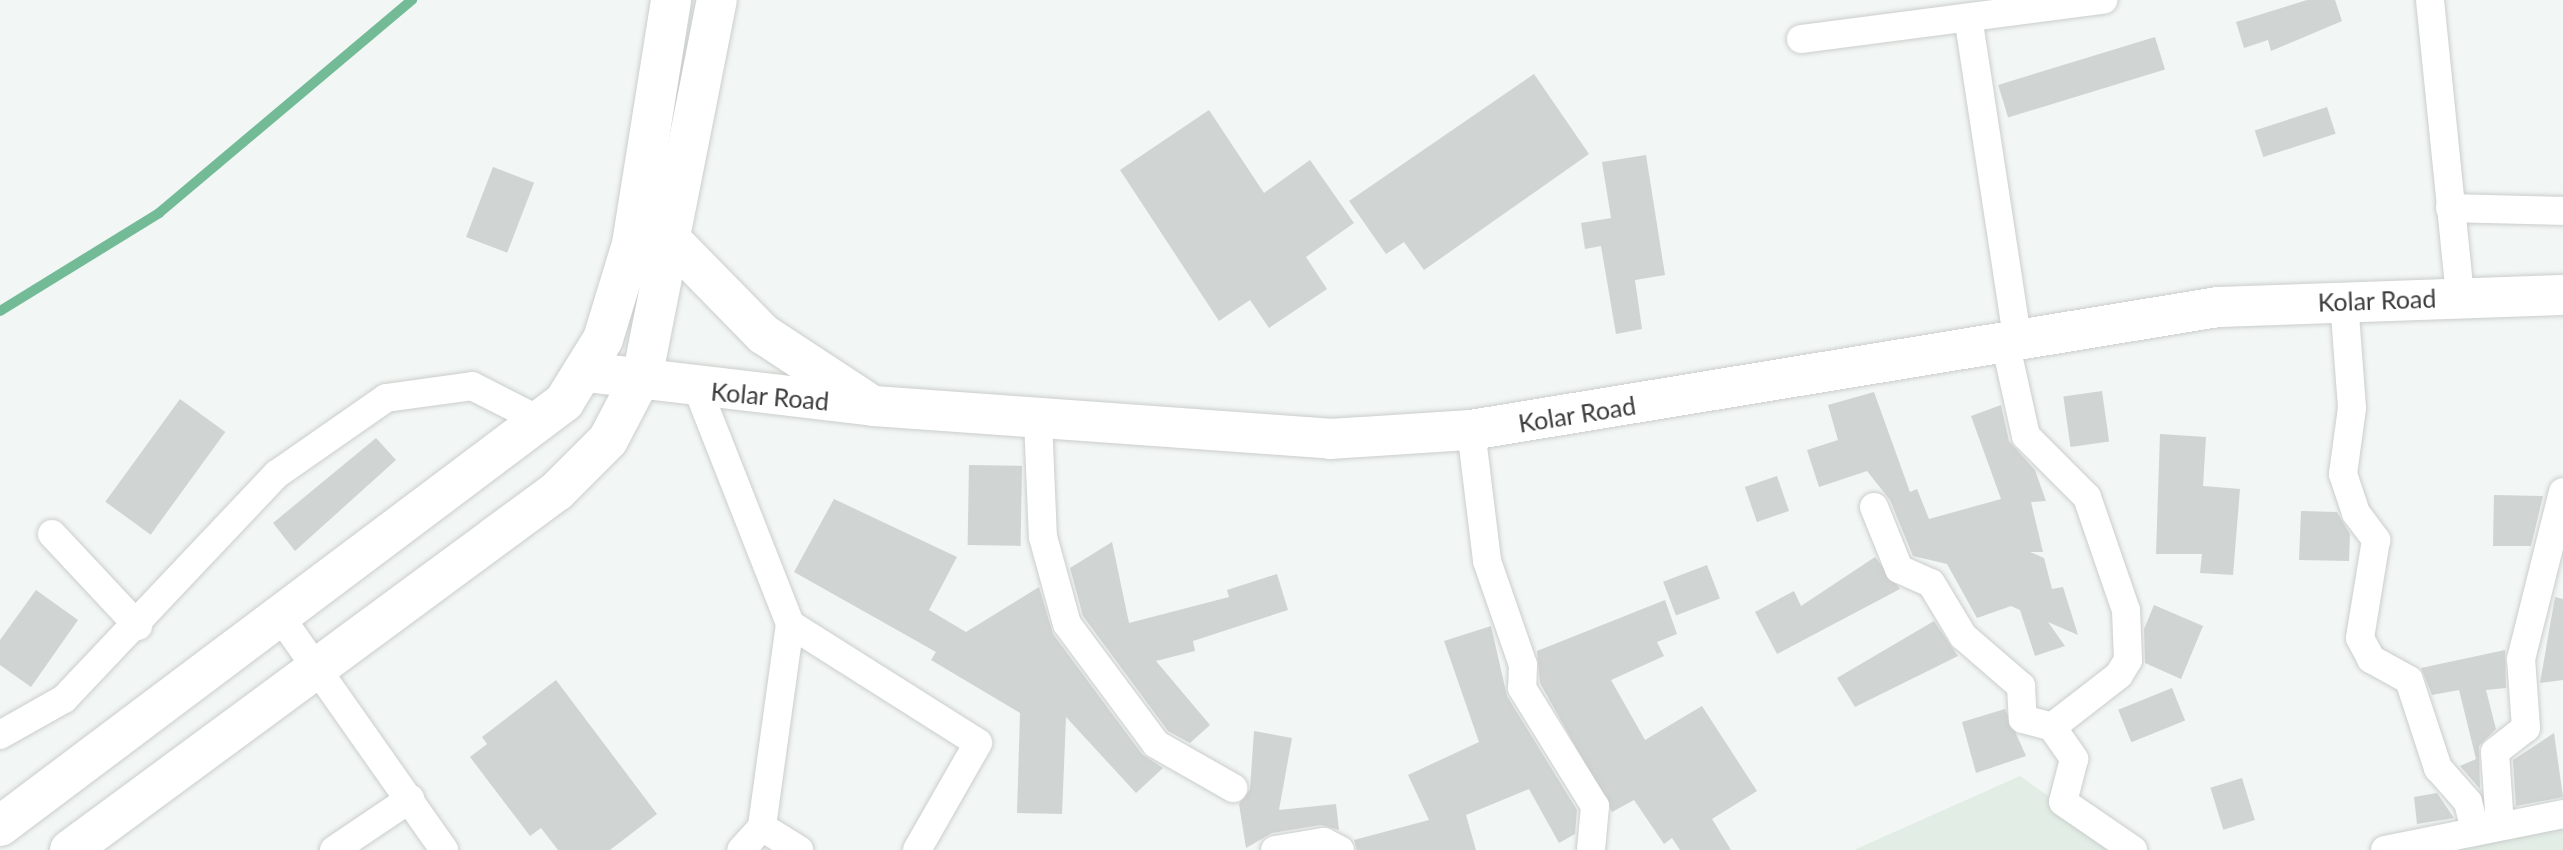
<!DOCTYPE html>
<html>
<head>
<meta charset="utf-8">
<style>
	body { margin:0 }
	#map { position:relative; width:2563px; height:850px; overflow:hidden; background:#f2f6f4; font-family:Lato,sans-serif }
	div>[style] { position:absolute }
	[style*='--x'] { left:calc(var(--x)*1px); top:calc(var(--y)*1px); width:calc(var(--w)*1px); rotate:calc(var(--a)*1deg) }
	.built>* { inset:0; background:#e2ede6 }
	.stream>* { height:10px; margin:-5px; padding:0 5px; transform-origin:5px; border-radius:5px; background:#73bb97 }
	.building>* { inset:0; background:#d0d4d2; transform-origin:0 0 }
	.roads { filter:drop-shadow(0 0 2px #cacecb) drop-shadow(0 0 2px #cacecb) }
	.minor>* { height:28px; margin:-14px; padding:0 14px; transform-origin:14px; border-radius:14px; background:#fff }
	.secondary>* { height:40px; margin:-20px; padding:0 20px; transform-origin:20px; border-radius:20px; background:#fff }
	span { translate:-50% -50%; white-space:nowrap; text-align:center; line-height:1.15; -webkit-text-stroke:8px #fff; paint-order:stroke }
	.street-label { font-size:25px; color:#3a3b3a }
</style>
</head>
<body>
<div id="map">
	<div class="built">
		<i style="clip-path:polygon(2020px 776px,2126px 850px,1854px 850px)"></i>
		<i style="clip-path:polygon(2563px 807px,2563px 850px,2391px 850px)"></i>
	</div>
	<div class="stream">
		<i style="--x:0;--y:311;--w:187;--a:-31.6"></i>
		<i style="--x:159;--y:213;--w:331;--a:-40.1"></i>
	</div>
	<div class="building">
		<i style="clip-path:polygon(2307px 0,2335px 0,2342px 21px,2271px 51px,2268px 40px,2244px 48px,2236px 22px)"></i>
		<i style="left:2155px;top:37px;width:34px;height:164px;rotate:73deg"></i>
		<i style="clip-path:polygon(1534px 74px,1589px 154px,1424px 270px,1404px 242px,1386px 254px,1349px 201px)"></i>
		<i style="left:2327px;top:107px;width:28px;height:76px;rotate:72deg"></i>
		<i style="clip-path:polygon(1209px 110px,1264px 193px,1310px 160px,1354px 223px,1306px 257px,1327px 289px,1269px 328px,1250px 300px,1219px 321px,1120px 170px)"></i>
		<i style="clip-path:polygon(1646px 155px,1665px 275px,1635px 280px,1642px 329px,1616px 334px,1601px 246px,1585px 249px,1581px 223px,1611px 218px,1602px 162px)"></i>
		<i style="left:493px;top:167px;width:44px;height:75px;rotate:21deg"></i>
		<i style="left:2102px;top:391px;width:51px;height:39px;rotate:82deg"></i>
		<i style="clip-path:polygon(1874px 392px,1910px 492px,1917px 489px,1929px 519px,2001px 499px,1971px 416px,2001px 405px,2009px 441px,2035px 470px,2046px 501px,2031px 502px,2043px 552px,2030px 552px,2044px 558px,2052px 589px,2063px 587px,2078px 635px,2048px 622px,2065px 646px,2035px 656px,2020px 610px,2011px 606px,1977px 618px,1947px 564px,1913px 556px,1890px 500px,1867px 471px,1819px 487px,1807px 450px,1838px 440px,1828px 405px)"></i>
		<i style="left:180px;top:399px;width:56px;height:127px;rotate:36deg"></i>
		<i style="clip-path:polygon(2160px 434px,2206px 437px,2203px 486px,2240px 489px,2233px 575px,2200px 573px,2202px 554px,2156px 554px)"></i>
		<i style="clip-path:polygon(376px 438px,396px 460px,295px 551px,273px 523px)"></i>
		<i style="left:969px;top:465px;width:53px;height:80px;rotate:1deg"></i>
		<i style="left:1777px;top:476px;width:37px;height:34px;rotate:71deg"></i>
		<i style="clip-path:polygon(2494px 495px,2543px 496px,2531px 546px,2493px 546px)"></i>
		<i style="clip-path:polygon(834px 499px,957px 557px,929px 610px,966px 632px,1039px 587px,1053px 634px,1142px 754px,1163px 768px,1136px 793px,1066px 717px,1062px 814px,1017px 813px,1020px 713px,931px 660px,936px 652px,794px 572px)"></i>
		<i style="clip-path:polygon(2301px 511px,2337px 512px,2350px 534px,2349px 561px,2299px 560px)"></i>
		<i style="clip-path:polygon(1112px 542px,1129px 623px,1229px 597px,1227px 590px,1277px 574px,1288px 610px,1193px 641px,1195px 651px,1156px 661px,1210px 725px,1190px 743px,1168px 731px,1083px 616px,1070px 568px)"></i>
		<i style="clip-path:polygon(1875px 557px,1900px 589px,1777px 654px,1755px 612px,1794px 591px,1801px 606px)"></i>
		<i style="left:1707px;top:565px;width:36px;height:47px;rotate:69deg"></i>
		<i style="clip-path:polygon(36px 590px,78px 620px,31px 687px,0 665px,0 640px)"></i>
		<i style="clip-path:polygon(2555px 597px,2563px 599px,2563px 680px,2540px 683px)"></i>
		<i style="clip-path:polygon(1665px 600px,1677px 634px,1657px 642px,1664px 656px,1611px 680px,1645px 740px,1702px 706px,1757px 791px,1712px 819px,1731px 850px,1680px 850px,1672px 838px,1664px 844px,1634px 800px,1612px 812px,1540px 683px,1537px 651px)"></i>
		<i style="clip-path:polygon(2154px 605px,2203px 626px,2181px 679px,2145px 663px,2144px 629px)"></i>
		<i style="clip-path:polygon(1934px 621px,1958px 656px,1855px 707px,1837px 678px)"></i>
		<i style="clip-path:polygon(1491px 626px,1507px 696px,1577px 810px,1575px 834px,1559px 843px,1529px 789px,1466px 815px,1476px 850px,1357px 850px,1354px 840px,1429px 820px,1408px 775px,1479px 742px,1444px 641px)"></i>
		<i style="clip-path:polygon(2505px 650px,2506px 688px,2486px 690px,2496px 729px,2479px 746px,2480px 789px,2460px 766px,2476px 759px,2459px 690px,2432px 695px,2421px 668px)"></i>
		<i style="clip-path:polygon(556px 680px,657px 814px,610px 850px,558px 850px,541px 828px,530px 836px,470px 757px,487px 744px,482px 737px)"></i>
		<i style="left:2172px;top:688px;width:35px;height:58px;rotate:68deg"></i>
		<i style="clip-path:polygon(2005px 709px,2026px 756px,1976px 773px,1962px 722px)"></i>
		<i style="clip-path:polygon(1254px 731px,1292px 738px,1279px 810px,1336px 804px,1339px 830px,1321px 825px,1272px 833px,1246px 848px,1239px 804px,1250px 789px)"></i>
		<i style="clip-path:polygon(2554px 733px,2563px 797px,2516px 806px,2513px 760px)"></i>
		<i style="left:2242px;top:778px;width:44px;height:33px;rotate:73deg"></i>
		<i style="clip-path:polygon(2437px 793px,2454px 818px,2417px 824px,2414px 797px)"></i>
	</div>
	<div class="roads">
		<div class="minor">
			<i style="--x:2430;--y:0;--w:298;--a:84.2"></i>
			<i style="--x:1969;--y:23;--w:325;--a:81.3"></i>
			<i style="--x:1801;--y:39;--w:305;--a:-7.4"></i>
			<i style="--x:2450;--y:208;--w:113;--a:1.5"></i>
			<i style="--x:2344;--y:301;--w:107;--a:85.7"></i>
			<i style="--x:2352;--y:408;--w:67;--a:97.8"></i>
			<i style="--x:2343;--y:474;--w:41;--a:71.6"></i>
			<i style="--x:2356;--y:513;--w:34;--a:53"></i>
			<i style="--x:2376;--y:540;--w:99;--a:99.3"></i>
			<i style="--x:2360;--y:638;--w:24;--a:62"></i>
			<i style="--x:2371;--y:659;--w:43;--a:28.9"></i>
			<i style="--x:2409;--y:680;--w:93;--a:71.8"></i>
			<i style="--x:2438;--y:768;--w:45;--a:48.6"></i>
			<i style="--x:2468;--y:802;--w:30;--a:76"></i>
			<i style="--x:2006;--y:346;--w:92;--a:77.5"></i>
			<i style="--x:2026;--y:436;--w:86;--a:45"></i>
			<i style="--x:2087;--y:497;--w:120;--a:71"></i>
			<i style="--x:2126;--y:610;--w:50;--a:87.7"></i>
			<i style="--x:2128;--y:660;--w:17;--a:121"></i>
			<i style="--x:2119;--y:675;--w:85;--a:142.2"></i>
			<i style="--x:2052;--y:727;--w:39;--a:55"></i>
			<i style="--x:2074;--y:759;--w:44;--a:104.3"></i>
			<i style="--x:2063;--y:802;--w:85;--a:34.4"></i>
			<i style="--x:698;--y:390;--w:251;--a:68.5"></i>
			<i style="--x:790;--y:624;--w:205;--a:97.9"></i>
			<i style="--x:762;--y:827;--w:31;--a:132"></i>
			<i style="--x:1038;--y:420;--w:117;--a:87.6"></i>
			<i style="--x:1043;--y:537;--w:90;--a:74.6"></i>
			<i style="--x:1067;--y:624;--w:149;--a:53.4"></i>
			<i style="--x:1156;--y:744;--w:89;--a:29.7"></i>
			<i style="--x:1471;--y:430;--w:132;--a:83"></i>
			<i style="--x:1487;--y:561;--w:110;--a:70.9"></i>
			<i style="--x:1523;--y:665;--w:23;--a:92"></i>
			<i style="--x:1522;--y:688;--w:139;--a:58.3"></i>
			<i style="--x:1595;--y:806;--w:44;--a:95.2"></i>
			<i style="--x:1874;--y:507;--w:67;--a:68"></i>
			<i style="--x:1899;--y:569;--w:35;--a:24"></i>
			<i style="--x:1931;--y:583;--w:62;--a:58.9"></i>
			<i style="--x:1963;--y:636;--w:77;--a:40.8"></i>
			<i style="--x:2021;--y:686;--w:33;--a:87"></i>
			<i style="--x:2023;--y:719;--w:30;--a:15"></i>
			<i style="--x:52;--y:534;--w:126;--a:46.9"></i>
			<i style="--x:279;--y:615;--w:287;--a:54.9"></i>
			<i style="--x:790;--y:624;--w:222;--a:32.3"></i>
			<i style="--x:978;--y:743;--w:123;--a:119.7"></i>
			<i style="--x:0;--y:735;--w:73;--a:-29.4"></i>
			<i style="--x:64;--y:699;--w:310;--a:-46.6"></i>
			<i style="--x:277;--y:474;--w:133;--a:-34.9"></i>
			<i style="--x:386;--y:398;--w:87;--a:-7.9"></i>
			<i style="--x:472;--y:386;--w:71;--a:26.9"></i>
			<i style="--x:2500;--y:826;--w:74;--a:-93.9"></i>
			<i style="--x:2495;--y:752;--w:39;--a:-38"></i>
			<i style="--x:2526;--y:728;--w:69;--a:-94.1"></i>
			<i style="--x:2521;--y:659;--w:172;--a:-75.9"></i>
			<i style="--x:762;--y:827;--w:44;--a:31.9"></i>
			<i style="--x:334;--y:850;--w:92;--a:-33.9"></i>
			<i style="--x:1275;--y:850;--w:50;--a:-9.3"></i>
			<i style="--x:1324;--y:842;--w:18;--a:27"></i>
			<i style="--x:2385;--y:850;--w:182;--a:-11.4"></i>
		</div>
		<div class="secondary">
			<i style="--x:673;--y:242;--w:129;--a:45.6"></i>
			<i style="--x:763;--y:334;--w:122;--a:33.3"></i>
			<i style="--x:586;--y:372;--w:290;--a:6.7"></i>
			<i style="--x:874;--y:406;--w:457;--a:4.1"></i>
			<i style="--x:1330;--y:439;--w:141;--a:-3.7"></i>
			<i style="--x:1471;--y:430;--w:757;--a:-9.35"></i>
			<i style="--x:2218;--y:307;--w:345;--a:-2"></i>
			<i style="--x:0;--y:826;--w:706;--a:-36.93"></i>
			<i style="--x:564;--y:402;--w:74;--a:-58.2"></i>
			<i style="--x:603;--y:339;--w:99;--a:-73"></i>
			<i style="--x:632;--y:244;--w:247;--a:-80.9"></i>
			<i style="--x:70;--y:850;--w:605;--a:-36.4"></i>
			<i style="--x:557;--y:491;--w:72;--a:-45"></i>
			<i style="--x:608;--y:440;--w:76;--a:-62.4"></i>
			<i style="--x:643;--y:373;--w:380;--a:-78.8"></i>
		</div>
	</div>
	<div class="street-label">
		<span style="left:2377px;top:300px;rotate:-2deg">Kolar Road</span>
		<span style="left:770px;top:396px;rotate:5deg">Kolar Road</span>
		<span style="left:1577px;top:414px;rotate:-9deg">Kolar Road</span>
	</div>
</div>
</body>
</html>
